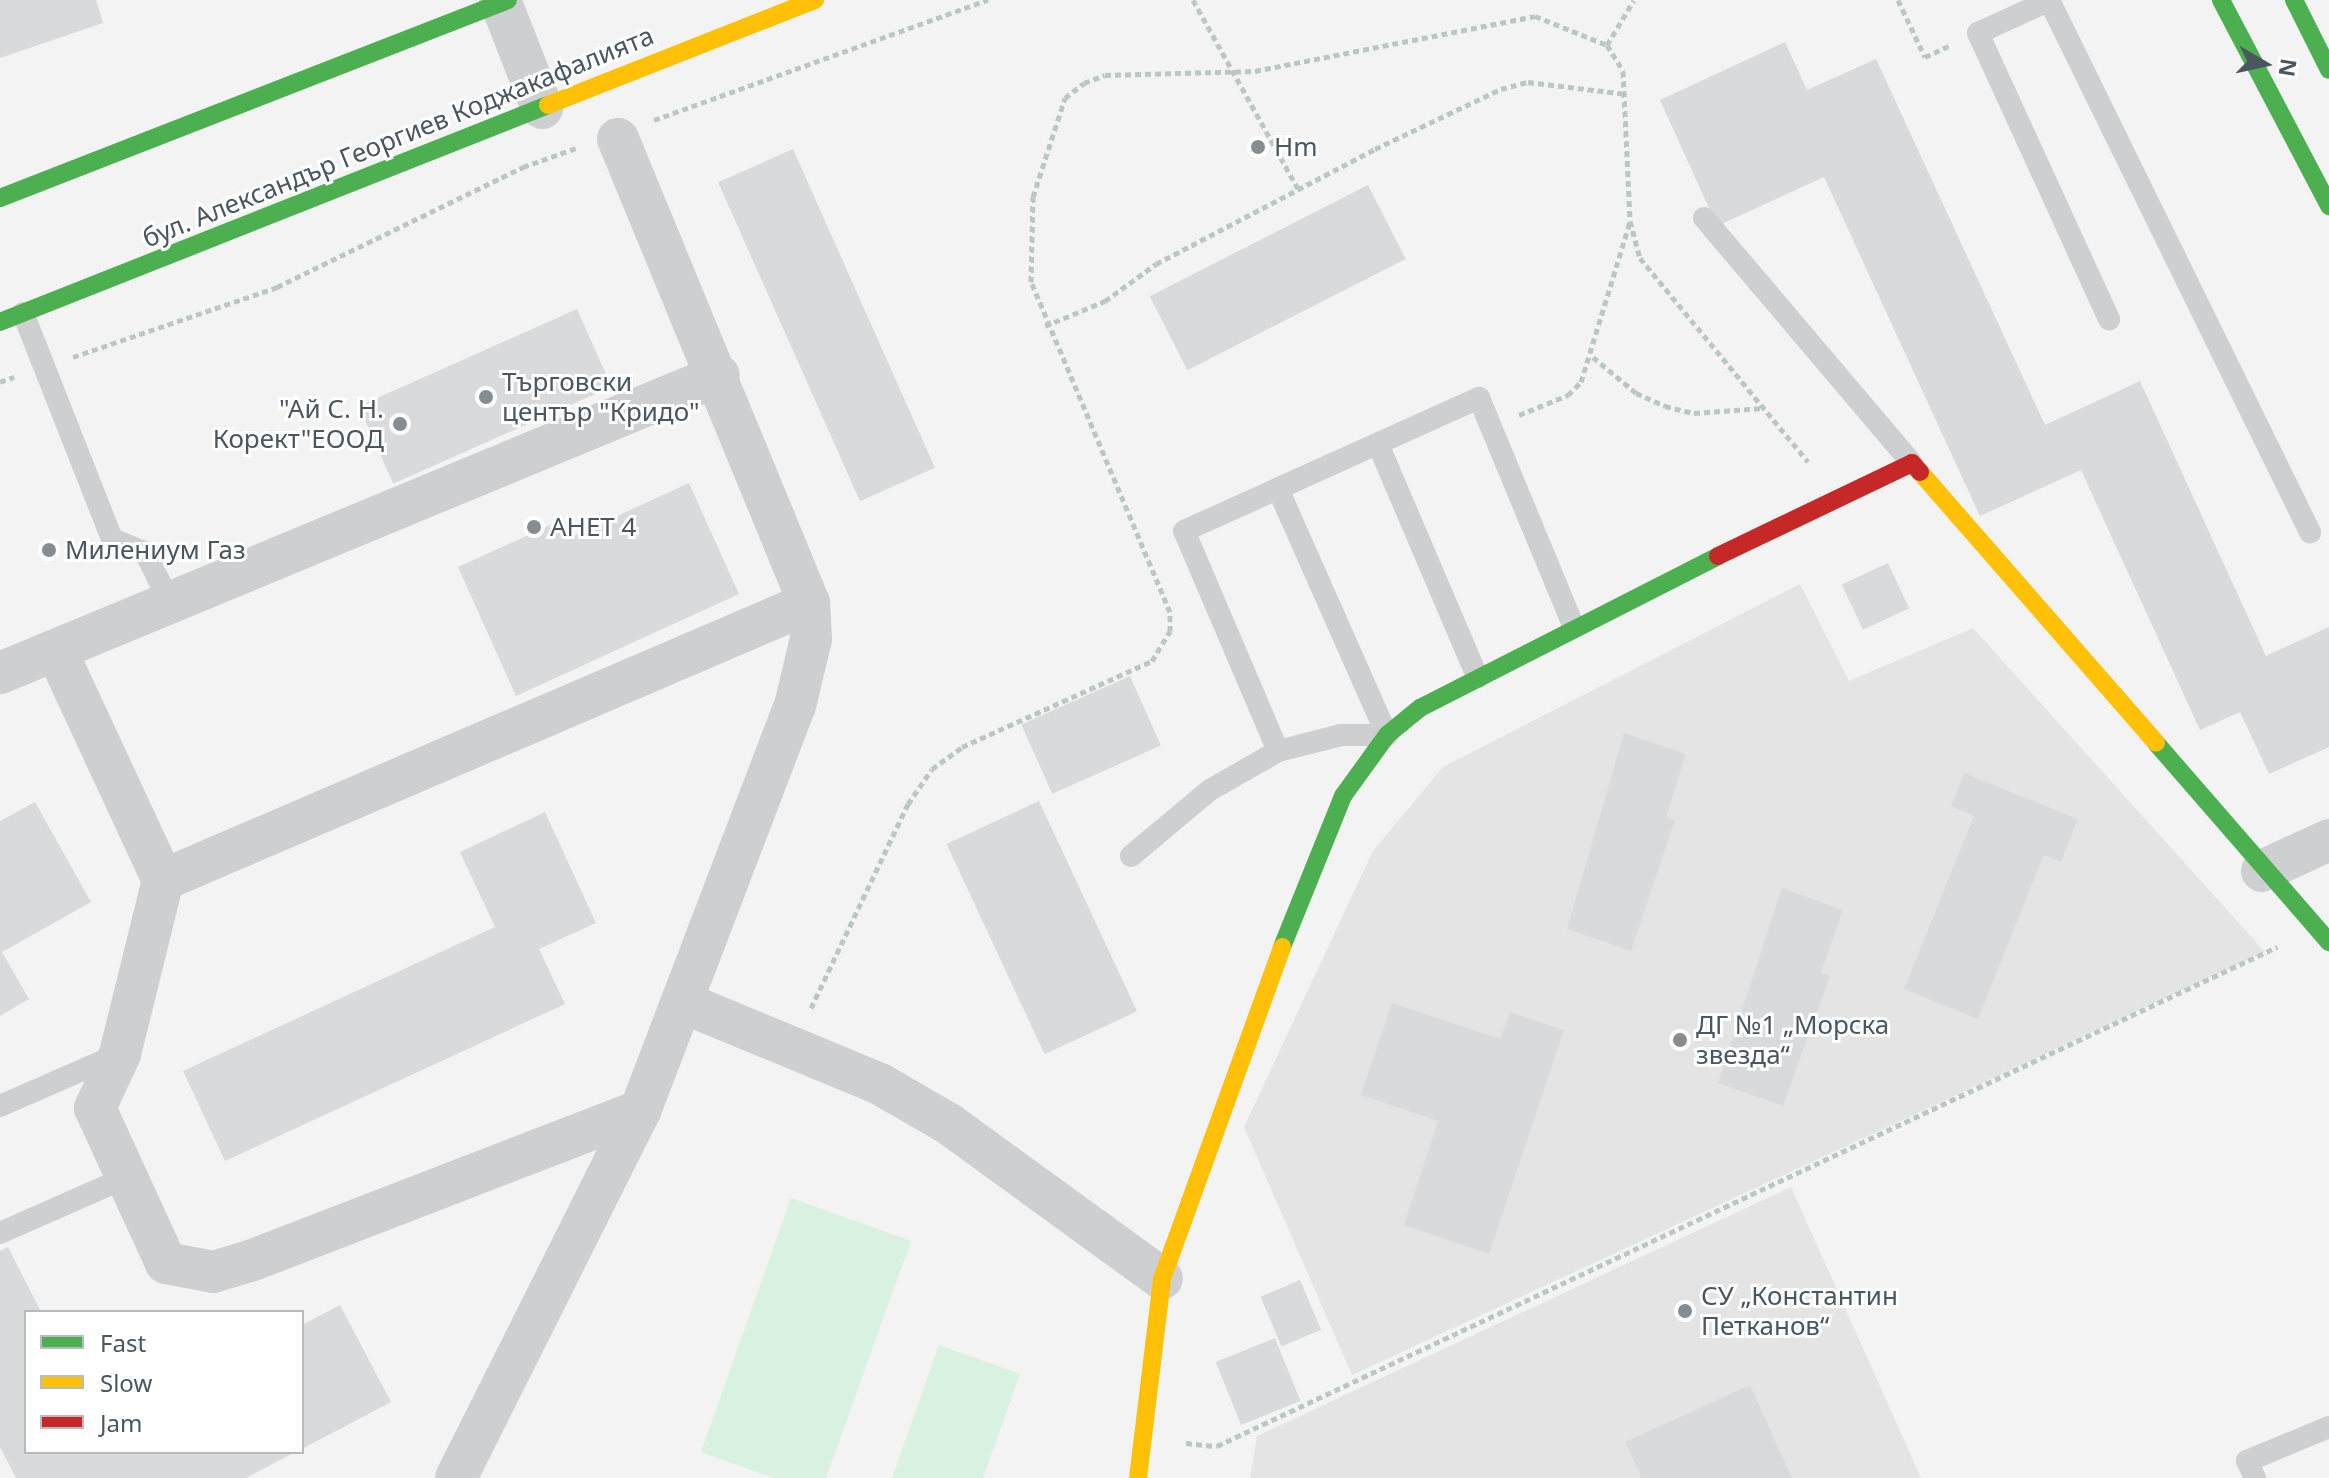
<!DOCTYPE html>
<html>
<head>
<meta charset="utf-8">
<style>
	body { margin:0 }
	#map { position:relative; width:2329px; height:1478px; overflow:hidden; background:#f3f3f3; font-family:"Noto Sans",sans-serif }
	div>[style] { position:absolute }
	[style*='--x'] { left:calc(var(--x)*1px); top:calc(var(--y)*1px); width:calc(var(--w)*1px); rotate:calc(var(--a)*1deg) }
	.education>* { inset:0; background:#e5e4e5 }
	.green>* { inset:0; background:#d8f1e0 }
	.building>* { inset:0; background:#d9dadb; transform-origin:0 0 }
	.path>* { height:5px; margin-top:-2.5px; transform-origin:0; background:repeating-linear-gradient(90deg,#bbc7c3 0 6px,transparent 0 10px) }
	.lane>* { height:22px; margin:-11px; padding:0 11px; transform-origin:11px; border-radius:11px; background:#cdcfd1 }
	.street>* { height:42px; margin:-21px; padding:0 21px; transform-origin:21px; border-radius:21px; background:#cdcfd1 }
	.fast>* { height:18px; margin:-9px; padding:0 9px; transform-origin:9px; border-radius:9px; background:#4caf50 }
	.slow>* { height:18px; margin:-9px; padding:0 9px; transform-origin:9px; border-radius:9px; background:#ffc107 }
	.jam>* { height:18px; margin:-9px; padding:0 9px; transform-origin:9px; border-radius:9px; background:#c62828 }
	.dots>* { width:22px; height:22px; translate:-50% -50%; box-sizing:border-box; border:4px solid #fff; border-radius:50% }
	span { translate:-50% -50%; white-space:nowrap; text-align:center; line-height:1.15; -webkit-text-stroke:6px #fff; paint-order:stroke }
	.street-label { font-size:26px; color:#4a5660 }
	.poi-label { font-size:26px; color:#4a5660 }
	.left { translate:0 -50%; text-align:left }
	.right { translate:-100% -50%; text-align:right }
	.legend { position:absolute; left:24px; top:1310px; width:280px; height:144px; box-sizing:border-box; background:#fff; border:2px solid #b7bbbf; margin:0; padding:10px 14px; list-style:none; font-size:24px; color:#4a5660 }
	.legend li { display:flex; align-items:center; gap:16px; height:40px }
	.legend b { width:40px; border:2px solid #b7bbbf }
	.north { position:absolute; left:2225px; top:24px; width:80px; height:80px; -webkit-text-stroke:6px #fff; paint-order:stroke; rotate:99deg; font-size:22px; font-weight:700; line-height:32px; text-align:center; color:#4a5660 }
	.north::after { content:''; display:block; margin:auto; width:28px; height:36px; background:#4a5660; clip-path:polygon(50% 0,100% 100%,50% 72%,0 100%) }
</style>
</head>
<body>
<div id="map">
	<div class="education">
		<i style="clip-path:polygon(1800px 584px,1849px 681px,1973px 628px,2265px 952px,1352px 1375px,1244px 1127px,1373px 851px,1443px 767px)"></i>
		<i style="clip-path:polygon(1791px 1187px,1921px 1478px,1250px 1478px,1257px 1436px)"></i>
	</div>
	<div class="green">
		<i style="clip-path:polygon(791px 1198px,911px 1241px,826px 1478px,774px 1478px,701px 1452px)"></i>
		<i style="clip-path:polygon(939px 1345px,1020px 1374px,983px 1478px,892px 1478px)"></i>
	</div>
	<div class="building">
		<i style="clip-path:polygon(0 0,96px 0,103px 23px,0 58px)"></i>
		<i style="clip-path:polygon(1785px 42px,1807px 90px,1876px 59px,2045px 425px,2140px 381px,2266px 656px,2329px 627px,2329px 747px,2269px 774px,2240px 712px,2200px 730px,2081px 470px,1980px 516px,1824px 177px,1717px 226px,1660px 100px)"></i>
		<i style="left:793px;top:149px;width:349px;height:82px;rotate:66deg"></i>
		<i style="left:1368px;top:185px;width:83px;height:245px;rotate:63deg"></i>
		<i style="left:577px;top:309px;width:85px;height:239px;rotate:66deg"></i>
		<i style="clip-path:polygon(689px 483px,739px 594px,516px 696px,458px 567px,557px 522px,565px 540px)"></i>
		<i style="left:1888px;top:563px;width:50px;height:51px;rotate:65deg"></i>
		<i style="left:1130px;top:676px;width:76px;height:119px;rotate:66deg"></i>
		<i style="clip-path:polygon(1624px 733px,1686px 754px,1666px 817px,1675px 820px,1631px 951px,1567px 929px)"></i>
		<i style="clip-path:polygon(1964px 773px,2078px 819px,2061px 862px,2044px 855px,1978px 1019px,1904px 989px,1974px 816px,1951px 806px)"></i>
		<i style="left:1039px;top:801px;width:232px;height:102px;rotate:65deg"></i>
		<i style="clip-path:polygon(35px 802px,91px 902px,2px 952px,29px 999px,0 1016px,0 821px)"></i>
		<i style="clip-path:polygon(545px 812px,596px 923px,539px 949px,565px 1004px,225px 1161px,183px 1071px,495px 927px,460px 852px)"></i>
		<i style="clip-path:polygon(1782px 888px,1843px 910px,1821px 973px,1830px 976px,1783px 1106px,1718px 1083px)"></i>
		<i style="clip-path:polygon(1392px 1003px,1500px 1039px,1510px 1012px,1564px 1030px,1489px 1254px,1404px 1225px,1438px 1121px,1361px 1095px)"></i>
		<i style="clip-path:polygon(8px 1247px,41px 1312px,26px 1312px,26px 1452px,295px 1452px,246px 1478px,16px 1478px,0 1447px,0 1251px)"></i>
		<i style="left:1300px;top:1280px;width:54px;height:43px;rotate:67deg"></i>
		<i style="clip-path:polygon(340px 1305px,391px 1402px,302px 1449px,302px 1325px)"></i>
		<i style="left:1275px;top:1338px;width:68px;height:64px;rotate:68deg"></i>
		<i style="clip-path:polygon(1750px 1385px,1792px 1478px,1642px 1478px,1625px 1442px)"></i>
	</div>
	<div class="path">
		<i style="--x:1193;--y:0;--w:216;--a:60.9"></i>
		<i style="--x:1898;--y:0;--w:63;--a:64.7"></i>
		<i style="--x:1925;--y:57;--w:29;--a:-25"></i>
		<i style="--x:1607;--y:45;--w:52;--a:-59"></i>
		<i style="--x:654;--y:120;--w:355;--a:-19.8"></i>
		<i style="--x:1045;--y:326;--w:65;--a:-22.6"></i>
		<i style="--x:1105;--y:301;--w:63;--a:-36"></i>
		<i style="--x:1156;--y:264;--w:247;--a:-27.7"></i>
		<i style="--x:1375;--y:149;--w:140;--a:-25.5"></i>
		<i style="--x:1501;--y:89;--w:28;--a:-15"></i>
		<i style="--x:1528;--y:82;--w:99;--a:7"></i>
		<i style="--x:73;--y:357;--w:216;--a:-18.9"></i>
		<i style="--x:277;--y:287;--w:274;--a:-26"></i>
		<i style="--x:523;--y:167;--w:56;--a:-19.7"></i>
		<i style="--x:1593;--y:357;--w:56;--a:39.9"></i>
		<i style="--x:1636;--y:393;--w:32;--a:24"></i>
		<i style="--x:1665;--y:406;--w:30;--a:14"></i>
		<i style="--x:1694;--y:413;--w:69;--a:-4.1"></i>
		<i style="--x:0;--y:382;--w:15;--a:-20"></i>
		<i style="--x:1519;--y:415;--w:53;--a:-22.2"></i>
		<i style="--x:1568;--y:395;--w:18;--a:-45"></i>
		<i style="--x:1581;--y:382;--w:167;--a:-73"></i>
		<i style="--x:811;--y:1008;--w:226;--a:-64.6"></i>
		<i style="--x:908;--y:804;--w:42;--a:-55.6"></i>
		<i style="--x:932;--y:769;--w:37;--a:-36"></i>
		<i style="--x:962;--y:747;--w:209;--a:-24.4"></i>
		<i style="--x:1152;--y:661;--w:35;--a:-59"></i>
		<i style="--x:1170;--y:631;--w:19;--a:-90"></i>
		<i style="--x:1170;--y:612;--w:358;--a:-112.8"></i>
		<i style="--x:1031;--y:282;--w:85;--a:-88.7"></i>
		<i style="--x:1033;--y:197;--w:104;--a:-72.1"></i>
		<i style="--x:1065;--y:98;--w:24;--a:-38"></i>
		<i style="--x:1084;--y:83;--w:22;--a:-21"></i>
		<i style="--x:1105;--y:75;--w:150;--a:-1.5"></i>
		<i style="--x:1255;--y:71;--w:285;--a:-11.1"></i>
		<i style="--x:1535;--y:16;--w:78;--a:21.9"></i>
		<i style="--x:1607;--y:45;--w:31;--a:58"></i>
		<i style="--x:1623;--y:71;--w:150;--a:87.3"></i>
		<i style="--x:1630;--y:221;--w:38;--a:75"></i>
		<i style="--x:1640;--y:258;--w:264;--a:50.5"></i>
		<i style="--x:1186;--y:1443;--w:31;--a:6"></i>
		<i style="--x:1217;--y:1446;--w:1172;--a:-25.21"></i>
	</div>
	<div class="lane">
		<i style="--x:2049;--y:0;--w:593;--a:63.87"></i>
		<i style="--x:2048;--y:1;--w:77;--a:155.4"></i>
		<i style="--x:1978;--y:33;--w:315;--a:65.4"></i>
		<i style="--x:1704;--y:218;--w:321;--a:49.7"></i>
		<i style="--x:23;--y:313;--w:243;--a:68.5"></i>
		<i style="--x:112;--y:539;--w:35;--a:22"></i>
		<i style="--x:145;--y:552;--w:57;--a:63.9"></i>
		<i style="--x:1378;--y:444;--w:254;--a:66.9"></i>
		<i style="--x:1278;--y:489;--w:269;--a:66.1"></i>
		<i style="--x:1387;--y:735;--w:46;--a:180"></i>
		<i style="--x:1341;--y:735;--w:65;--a:165.7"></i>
		<i style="--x:1278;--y:751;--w:239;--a:-113.1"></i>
		<i style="--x:1184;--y:531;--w:324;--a:-24.3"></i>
		<i style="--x:1479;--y:398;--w:248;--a:67.5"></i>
		<i style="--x:1131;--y:856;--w:103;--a:-39.9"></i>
		<i style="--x:1210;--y:790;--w:78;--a:-29.8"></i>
		<i style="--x:0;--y:1106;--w:130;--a:-23.6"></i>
		<i style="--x:0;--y:1233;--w:139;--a:-23.8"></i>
		<i style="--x:2255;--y:1478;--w:19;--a:-115"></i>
		<i style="--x:2247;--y:1461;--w:89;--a:-22.5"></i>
	</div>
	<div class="street">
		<i style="--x:500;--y:0;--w:116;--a:68.7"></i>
		<i style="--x:57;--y:652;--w:251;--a:65.1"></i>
		<i style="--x:163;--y:880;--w:179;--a:103.9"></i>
		<i style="--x:120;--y:1054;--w:60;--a:114.8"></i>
		<i style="--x:95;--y:1108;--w:170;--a:65.4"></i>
		<i style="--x:166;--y:1263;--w:48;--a:10.8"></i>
		<i style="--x:213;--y:1272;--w:42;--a:-16.7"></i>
		<i style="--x:253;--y:1260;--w:415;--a:-21.1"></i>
		<i style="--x:0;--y:673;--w:778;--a:-22.51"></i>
		<i style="--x:2262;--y:871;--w:74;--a:-24.8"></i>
		<i style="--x:163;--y:880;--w:703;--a:-23.21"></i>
		<i style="--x:682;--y:1002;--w:214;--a:22.5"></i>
		<i style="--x:880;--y:1084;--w:80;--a:30.1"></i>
		<i style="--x:949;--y:1124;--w:263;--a:36"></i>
		<i style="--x:456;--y:1478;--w:411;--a:-63.4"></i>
		<i style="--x:640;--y:1111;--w:434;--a:-69.1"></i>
		<i style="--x:795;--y:706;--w:69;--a:-76.6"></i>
		<i style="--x:811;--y:639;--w:36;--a:-93"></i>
		<i style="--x:809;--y:603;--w:502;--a:-112.37"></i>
	</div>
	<div class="fast">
		<i style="--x:2221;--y:0;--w:233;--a:62.3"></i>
		<i style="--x:2294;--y:0;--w:78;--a:63.4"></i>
		<i style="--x:0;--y:198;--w:545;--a:-21.29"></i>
		<i style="--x:0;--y:322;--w:589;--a:-21.6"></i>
		<i style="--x:2156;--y:743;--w:264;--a:49"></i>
		<i style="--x:1282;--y:947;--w:163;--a:-68"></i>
		<i style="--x:1343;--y:796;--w:75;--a:-54.2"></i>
		<i style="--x:1387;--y:735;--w:43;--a:-39.3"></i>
		<i style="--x:1420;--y:708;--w:335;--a:-27"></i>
	</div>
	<div class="slow">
		<i style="--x:548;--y:105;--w:287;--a:-21.5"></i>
		<i style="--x:1920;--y:472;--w:359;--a:48.9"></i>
		<i style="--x:1138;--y:1478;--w:200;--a:-83.1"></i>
		<i style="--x:1162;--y:1279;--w:353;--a:-70.1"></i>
	</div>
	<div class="jam">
		<i style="--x:1718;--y:556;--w:215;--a:-25.6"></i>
		<i style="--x:1912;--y:463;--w:12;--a:48"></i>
	</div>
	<div class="dots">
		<i style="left:1258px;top:147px;background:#858d93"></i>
		<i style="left:486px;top:397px;background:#858d93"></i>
		<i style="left:400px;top:424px;background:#858d93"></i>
		<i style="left:534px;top:527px;background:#858d93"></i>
		<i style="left:49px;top:550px;background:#858d93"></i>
		<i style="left:1680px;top:1040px;background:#858d93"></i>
		<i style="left:1685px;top:1311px;background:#858d93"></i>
	</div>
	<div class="street-label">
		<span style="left:398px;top:137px;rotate:-22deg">бул. Александър Георгиев Коджакафалията</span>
	</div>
	<div class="poi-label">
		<span class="left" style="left:1274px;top:147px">Hm</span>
		<span class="left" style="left:502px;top:397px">Търговски<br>център "Кридо"</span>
		<span class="right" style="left:384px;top:424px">"Ай С. Н.<br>Корект"ЕООД</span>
		<span class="left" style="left:550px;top:527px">АНЕТ 4</span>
		<span class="left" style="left:65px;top:550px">Милениум Газ</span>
		<span class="left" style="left:1696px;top:1040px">ДГ №1 „Морска<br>звезда“</span>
		<span class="left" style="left:1701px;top:1311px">СУ „Константин<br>Петканов“</span>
	</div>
	<ul class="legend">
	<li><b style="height:10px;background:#4caf50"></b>Fast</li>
	<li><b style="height:10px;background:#ffc107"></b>Slow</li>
	<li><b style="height:10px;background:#c62828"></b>Jam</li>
	</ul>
	<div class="north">N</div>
</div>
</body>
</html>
